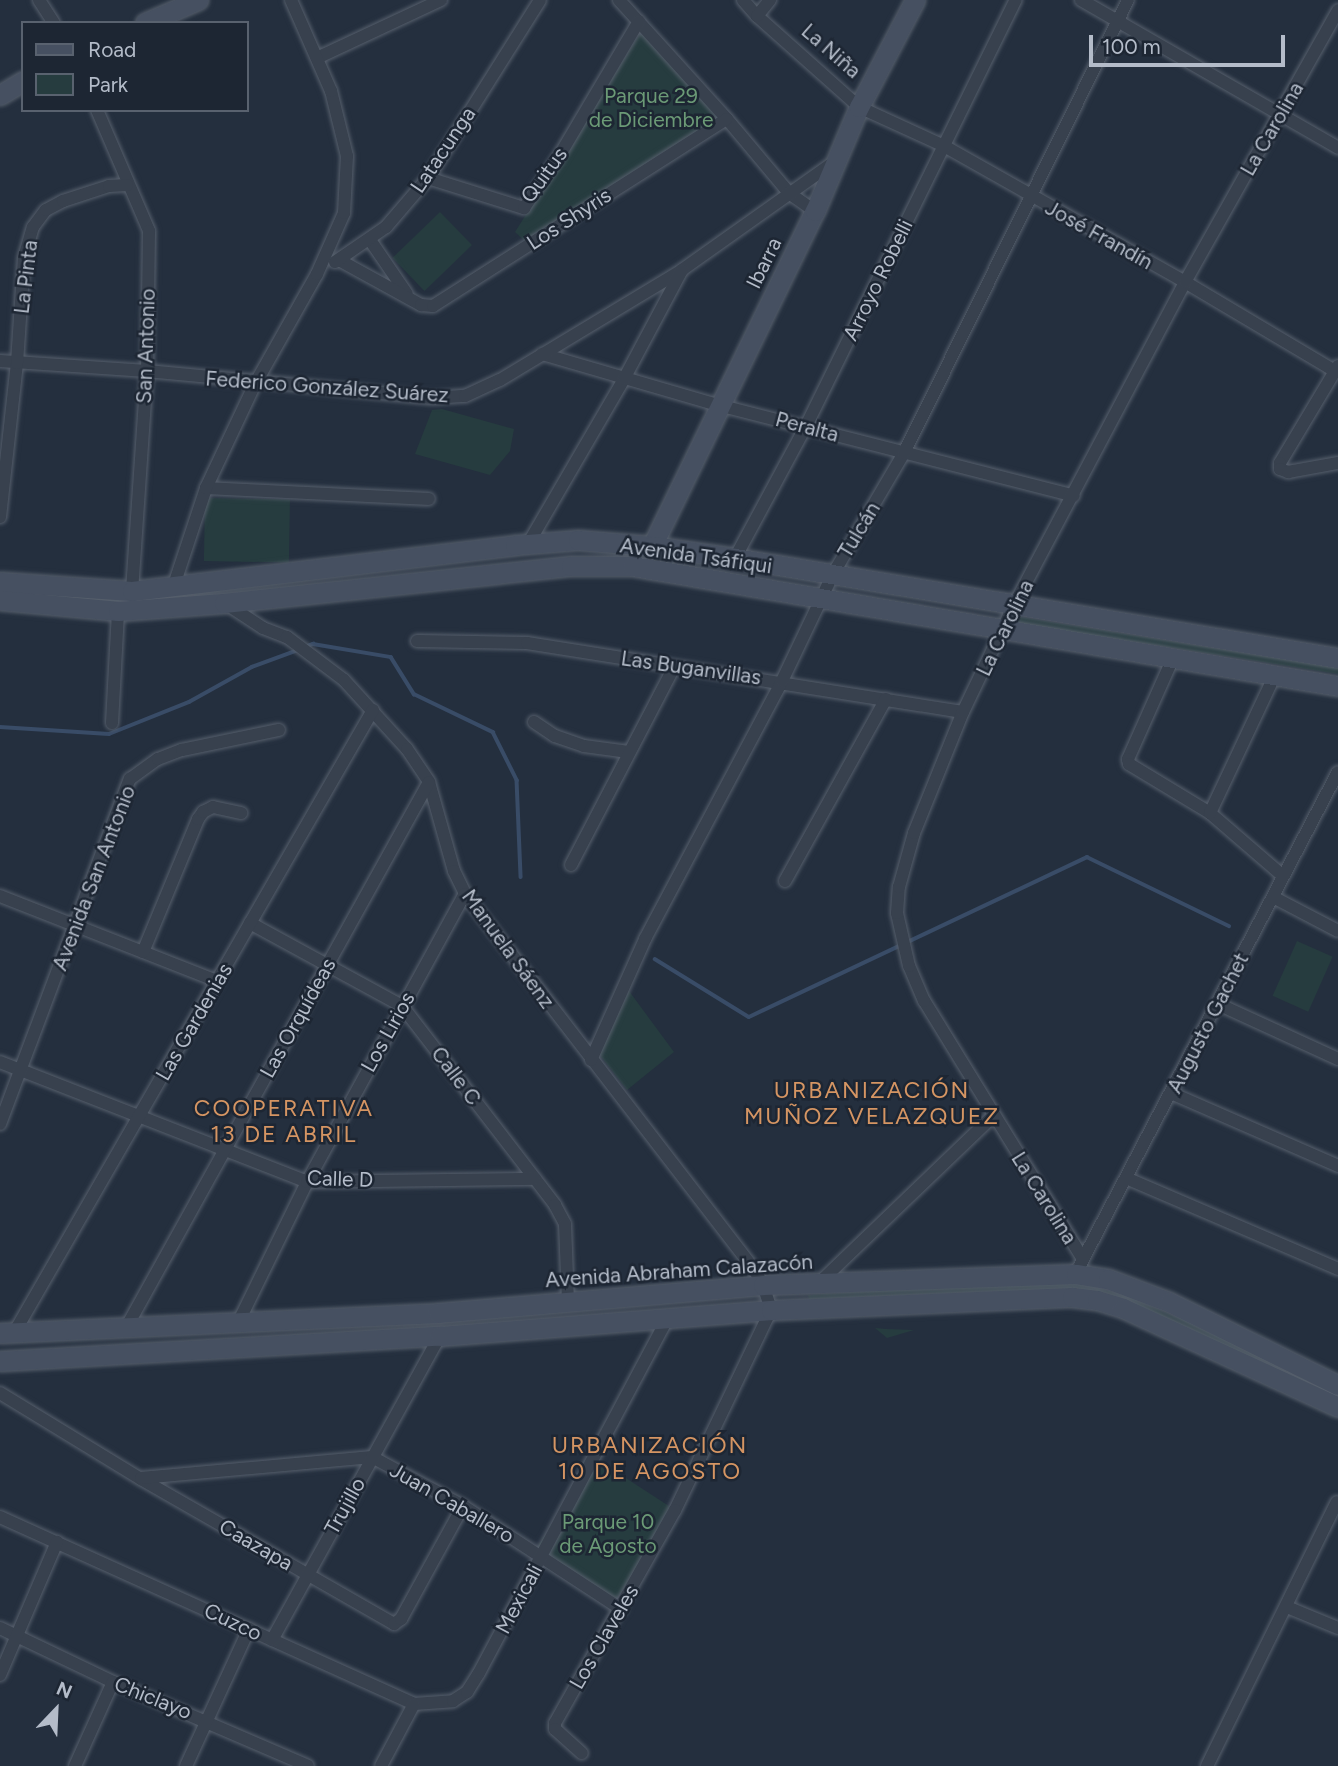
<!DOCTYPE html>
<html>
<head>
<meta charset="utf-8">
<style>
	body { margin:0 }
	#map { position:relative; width:1338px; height:1766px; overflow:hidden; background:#242f3e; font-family:Figtree,sans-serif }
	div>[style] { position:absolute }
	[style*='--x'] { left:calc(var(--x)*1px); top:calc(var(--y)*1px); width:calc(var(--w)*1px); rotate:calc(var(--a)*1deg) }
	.green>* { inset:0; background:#263c3f; transform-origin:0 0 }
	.stream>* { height:3.5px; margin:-1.75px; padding:0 1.75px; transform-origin:1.75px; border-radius:1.75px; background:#394c67 }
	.roads { filter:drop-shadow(0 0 2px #565f6c) drop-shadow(0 0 2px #565f6c) }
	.street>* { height:12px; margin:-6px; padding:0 6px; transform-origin:6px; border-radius:6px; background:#38414e }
	.secondary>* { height:19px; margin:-9.5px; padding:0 9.5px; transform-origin:9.5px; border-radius:9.5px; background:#465061 }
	span { translate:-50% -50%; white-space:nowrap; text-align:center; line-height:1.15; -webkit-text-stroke:5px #1d2633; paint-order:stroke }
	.street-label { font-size:21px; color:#b4bcc9 }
	.park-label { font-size:21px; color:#6b9a76 }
	.neighbourhood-label { font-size:23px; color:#d59563; letter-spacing:2px }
	.legend { position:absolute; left:21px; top:21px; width:228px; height:91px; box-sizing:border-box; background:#1d2633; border:2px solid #59626f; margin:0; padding:9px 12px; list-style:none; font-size:21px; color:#b4bcc9 }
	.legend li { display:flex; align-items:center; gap:14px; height:35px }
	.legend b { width:35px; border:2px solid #59626f }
	.north { position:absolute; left:21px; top:1675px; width:70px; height:70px; -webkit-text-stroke:5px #1d2633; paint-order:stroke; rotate:23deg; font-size:19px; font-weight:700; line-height:28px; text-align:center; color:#b4bcc9 }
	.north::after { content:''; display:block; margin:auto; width:24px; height:32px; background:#b4bcc9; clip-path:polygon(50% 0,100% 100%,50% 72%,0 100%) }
	.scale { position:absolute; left:1089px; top:35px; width:196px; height:32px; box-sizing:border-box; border:4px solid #b4bcc9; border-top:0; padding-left:9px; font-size:21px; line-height:24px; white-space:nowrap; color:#b4bcc9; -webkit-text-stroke:5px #1d2633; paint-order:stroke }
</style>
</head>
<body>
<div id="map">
	<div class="green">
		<i style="clip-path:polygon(644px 27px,727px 119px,529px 245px,515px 232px)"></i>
		<i style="left:440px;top:212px;width:46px;height:66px;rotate:46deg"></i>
		<i style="clip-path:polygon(442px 409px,514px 429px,510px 451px,490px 475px,415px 454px,432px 410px)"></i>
		<i style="left:205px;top:498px;width:85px;height:63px;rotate:1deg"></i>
		<i style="clip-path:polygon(1015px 616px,1338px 668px,1338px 674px,1014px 623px)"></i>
		<i style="left:1297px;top:941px;width:39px;height:60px;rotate:24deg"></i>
		<i style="clip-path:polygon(629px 991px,674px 1052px,627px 1090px,599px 1054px)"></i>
		<i style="clip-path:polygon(992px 1284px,1080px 1284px,1121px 1294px,1198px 1326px,1338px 1394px,1338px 1400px,1081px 1290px,994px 1291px,809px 1299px,808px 1295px)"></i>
		<i style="clip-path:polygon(875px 1328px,886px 1329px,914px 1330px,887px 1338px)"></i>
		<i style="left:595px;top:1458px;width:95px;height:113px;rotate:33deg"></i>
	</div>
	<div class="stream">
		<i style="--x:305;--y:647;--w:9;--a:-21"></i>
		<i style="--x:313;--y:644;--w:79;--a:9.5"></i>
		<i style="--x:391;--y:657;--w:44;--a:58.1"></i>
		<i style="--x:414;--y:694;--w:88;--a:25.7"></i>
		<i style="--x:493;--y:732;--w:54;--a:63.4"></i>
		<i style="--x:517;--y:780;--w:97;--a:87.6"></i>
		<i style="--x:0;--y:727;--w:109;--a:3.7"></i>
		<i style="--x:109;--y:734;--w:86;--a:-21.8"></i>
		<i style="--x:189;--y:702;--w:72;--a:-29.1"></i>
		<i style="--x:252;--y:667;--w:49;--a:-20.3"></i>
		<i style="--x:655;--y:959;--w:110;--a:31.7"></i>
		<i style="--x:749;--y:1017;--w:374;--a:-25.3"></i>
		<i style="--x:1087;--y:857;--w:158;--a:25.9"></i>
	</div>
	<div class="roads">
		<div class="street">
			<i style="--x:39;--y:0;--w:27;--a:57"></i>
			<i style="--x:619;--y:0;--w:161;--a:47.8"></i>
			<i style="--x:727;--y:119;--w:97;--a:50"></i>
			<i style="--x:789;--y:193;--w:32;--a:35"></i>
			<i style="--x:743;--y:0;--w:21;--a:49"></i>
			<i style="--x:757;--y:16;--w:137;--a:41.7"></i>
			<i style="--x:859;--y:107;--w:94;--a:24.6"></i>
			<i style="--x:944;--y:146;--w:277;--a:29.4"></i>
			<i style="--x:1185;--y:282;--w:174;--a:30.7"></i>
			<i style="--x:1081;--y:0;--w:297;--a:29.9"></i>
			<i style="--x:757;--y:16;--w:21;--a:-51"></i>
			<i style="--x:317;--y:58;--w:137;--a:-25.1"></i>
			<i style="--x:97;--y:110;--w:132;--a:66.7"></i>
			<i style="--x:149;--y:231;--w:140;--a:90.8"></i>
			<i style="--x:147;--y:371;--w:221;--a:93.9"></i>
			<i style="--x:428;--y:178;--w:101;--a:17.4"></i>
			<i style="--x:524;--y:208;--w:60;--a:-55.8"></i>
			<i style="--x:558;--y:158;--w:159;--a:-59.4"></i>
			<i style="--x:370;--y:240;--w:65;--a:55.6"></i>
			<i style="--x:339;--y:260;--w:94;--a:28.8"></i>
			<i style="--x:421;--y:305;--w:12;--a:5"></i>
			<i style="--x:433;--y:306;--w:348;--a:-32.5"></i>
			<i style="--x:335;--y:262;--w:62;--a:-34.5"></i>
			<i style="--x:386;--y:227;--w:65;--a:-49.4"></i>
			<i style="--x:428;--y:178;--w:210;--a:-57.8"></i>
			<i style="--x:542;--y:354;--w:183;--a:16.2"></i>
			<i style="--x:718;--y:405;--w:367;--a:14.3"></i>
			<i style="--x:0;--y:361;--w:147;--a:3.9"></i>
			<i style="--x:147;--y:371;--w:287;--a:5.4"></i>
			<i style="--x:433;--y:398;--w:32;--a:-4"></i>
			<i style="--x:465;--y:396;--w:38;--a:-25"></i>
			<i style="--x:500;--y:380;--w:213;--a:-31.1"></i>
			<i style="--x:682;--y:270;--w:186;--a:-35.4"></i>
			<i style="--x:1338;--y:366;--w:113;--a:120.9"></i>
			<i style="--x:1280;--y:463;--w:6;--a:90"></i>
			<i style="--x:1280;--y:469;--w:9;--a:21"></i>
			<i style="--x:1288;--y:472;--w:51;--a:-10.2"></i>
			<i style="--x:206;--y:488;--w:223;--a:2.8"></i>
			<i style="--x:0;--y:517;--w:155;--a:-83.7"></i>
			<i style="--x:17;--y:363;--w:105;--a:-86.2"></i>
			<i style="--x:24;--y:258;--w:32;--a:-74"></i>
			<i style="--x:33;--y:227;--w:21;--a:-53"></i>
			<i style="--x:46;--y:210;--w:19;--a:-28"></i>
			<i style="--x:63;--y:201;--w:48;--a:-18.1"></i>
			<i style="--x:109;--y:186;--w:18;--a:-3"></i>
			<i style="--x:528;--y:544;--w:191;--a:-59.8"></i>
			<i style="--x:624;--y:379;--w:123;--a:-62"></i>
			<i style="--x:735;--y:558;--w:150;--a:-61.7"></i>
			<i style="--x:806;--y:426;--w:475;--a:-63.8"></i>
			<i style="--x:174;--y:585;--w:102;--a:-71.7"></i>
			<i style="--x:206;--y:488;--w:115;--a:-64.8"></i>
			<i style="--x:255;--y:384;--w:126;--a:-60.6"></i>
			<i style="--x:317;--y:274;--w:67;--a:-66.1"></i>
			<i style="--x:344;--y:213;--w:57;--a:-87"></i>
			<i style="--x:347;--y:156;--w:67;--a:-103.8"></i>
			<i style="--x:331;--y:91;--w:99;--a:-113.7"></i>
			<i style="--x:225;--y:603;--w:45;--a:33.3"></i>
			<i style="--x:263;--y:628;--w:26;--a:21"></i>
			<i style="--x:287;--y:637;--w:71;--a:37"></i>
			<i style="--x:344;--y:680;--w:93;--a:47.6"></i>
			<i style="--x:407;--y:749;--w:40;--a:56"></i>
			<i style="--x:429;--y:782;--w:92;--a:74.3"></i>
			<i style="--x:454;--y:871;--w:25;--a:64"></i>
			<i style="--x:465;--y:894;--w:473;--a:52.4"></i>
			<i style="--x:754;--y:1269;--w:18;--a:61"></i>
			<i style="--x:763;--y:1285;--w:26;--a:72"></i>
			<i style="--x:771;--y:1310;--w:222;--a:115.6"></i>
			<i style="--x:675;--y:1510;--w:244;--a:119.4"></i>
			<i style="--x:555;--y:1723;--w:6;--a:90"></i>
			<i style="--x:555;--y:1729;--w:36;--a:42"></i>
			<i style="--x:417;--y:641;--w:110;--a:1"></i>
			<i style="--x:527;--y:643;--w:441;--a:9"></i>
			<i style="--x:1173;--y:658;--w:111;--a:114"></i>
			<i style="--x:1128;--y:759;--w:5;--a:79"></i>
			<i style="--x:1129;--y:764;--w:95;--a:31.2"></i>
			<i style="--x:1210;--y:813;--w:96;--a:40.8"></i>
			<i style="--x:534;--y:722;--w:25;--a:34"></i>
			<i style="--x:555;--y:736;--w:31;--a:19"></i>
			<i style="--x:584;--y:746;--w:45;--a:7.6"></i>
			<i style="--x:112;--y:723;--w:112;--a:-86.9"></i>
			<i style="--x:1210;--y:813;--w:153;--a:-64.8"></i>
			<i style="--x:571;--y:865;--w:223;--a:-62.5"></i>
			<i style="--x:785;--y:881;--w:208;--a:-61"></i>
			<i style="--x:0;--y:896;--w:233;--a:21.4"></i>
			<i style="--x:1273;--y:897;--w:73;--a:27.6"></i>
			<i style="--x:250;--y:923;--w:173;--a:28.6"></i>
			<i style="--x:402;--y:1006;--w:251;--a:52.4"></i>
			<i style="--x:555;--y:1205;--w:21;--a:62"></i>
			<i style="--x:565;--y:1224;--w:78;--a:87.8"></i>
			<i style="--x:143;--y:952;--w:144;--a:-67.5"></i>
			<i style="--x:198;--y:819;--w:9;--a:-54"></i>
			<i style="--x:203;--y:812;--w:11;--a:-27"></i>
			<i style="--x:213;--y:807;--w:29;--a:12"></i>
			<i style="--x:1218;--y:1004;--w:132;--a:24.6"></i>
			<i style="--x:591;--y:1060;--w:133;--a:-65.9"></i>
			<i style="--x:645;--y:939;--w:292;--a:-62"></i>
			<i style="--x:782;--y:681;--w:119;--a:-64.5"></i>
			<i style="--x:833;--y:574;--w:140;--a:-59.6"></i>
			<i style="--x:904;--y:453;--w:505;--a:-63.69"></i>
			<i style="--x:0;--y:1062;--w:330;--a:21.3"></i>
			<i style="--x:307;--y:1182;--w:228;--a:-0.8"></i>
			<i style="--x:1171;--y:1093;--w:182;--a:23.6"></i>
			<i style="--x:0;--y:1124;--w:369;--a:-69.4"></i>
			<i style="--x:130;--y:779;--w:34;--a:-36"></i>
			<i style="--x:158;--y:759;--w:26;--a:-21"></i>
			<i style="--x:182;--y:750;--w:99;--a:-11.7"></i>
			<i style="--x:1126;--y:1178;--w:231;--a:23.2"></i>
			<i style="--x:1083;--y:1259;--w:303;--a:-121.6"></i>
			<i style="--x:924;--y:1001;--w:38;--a:-113"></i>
			<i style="--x:909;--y:966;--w:54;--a:-102.8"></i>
			<i style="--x:897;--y:913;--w:26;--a:-86"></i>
			<i style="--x:899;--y:887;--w:56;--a:-74.5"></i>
			<i style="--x:914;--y:833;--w:131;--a:-68"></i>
			<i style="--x:963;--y:712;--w:116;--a:-64.5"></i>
			<i style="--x:1013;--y:607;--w:368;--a:-62.1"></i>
			<i style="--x:1185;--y:282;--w:312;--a:-60.6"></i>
			<i style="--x:1080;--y:1265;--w:556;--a:-62.38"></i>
			<i style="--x:819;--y:1283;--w:241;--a:-43.8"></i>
			<i style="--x:239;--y:1321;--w:155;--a:-63.9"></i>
			<i style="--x:307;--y:1182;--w:328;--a:-61.3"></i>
			<i style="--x:126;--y:1328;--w:624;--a:-60.97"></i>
			<i style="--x:14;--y:1333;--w:719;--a:-60.05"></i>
			<i style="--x:0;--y:1393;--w:165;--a:31.4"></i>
			<i style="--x:141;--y:1479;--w:292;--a:29.8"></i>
			<i style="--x:394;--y:1624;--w:9;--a:-36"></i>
			<i style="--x:401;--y:1619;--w:129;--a:-61.2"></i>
			<i style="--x:141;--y:1478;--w:232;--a:-5.2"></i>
			<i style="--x:372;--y:1457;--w:103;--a:28.3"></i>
			<i style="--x:463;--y:1506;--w:189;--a:33.1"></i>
			<i style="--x:0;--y:1517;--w:454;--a:24.3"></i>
			<i style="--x:414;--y:1704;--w:39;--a:-4"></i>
			<i style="--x:453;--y:1701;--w:17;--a:-33"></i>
			<i style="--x:467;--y:1692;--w:22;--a:-58"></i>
			<i style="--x:479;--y:1673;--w:401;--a:-62"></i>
			<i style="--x:1287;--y:1607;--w:55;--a:22.4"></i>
			<i style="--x:0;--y:1628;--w:125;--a:25.5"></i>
			<i style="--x:113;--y:1682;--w:212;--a:23.3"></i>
			<i style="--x:272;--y:1640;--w:347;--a:-61.1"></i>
			<i style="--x:0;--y:1675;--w:145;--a:-66.8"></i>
			<i style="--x:75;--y:1766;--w:92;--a:-65.7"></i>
			<i style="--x:186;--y:1766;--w:151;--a:-65.3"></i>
			<i style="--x:381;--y:1766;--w:70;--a:-62"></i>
			<i style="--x:1207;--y:1766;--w:294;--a:-63.8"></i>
		</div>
		<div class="secondary">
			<i style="--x:145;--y:23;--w:58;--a:-23.5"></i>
			<i style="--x:0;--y:95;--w:27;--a:-31"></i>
			<i style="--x:652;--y:546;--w:373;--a:-64.1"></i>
			<i style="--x:815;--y:211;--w:113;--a:-67.1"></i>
			<i style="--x:859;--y:107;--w:121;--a:-62.4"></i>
			<i style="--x:0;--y:582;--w:132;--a:3.9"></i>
			<i style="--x:132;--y:591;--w:386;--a:-6.8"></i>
			<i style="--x:515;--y:545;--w:63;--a:-4.5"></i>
			<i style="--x:578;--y:540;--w:74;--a:4.6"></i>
			<i style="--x:652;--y:546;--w:84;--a:8.2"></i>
			<i style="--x:735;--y:558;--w:611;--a:9.42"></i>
			<i style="--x:0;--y:600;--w:119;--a:5.3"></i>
			<i style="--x:118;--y:611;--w:106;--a:-4.3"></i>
			<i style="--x:224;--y:603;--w:349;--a:-6.1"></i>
			<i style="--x:571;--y:566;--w:61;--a:0"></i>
			<i style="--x:632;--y:566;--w:716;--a:9.65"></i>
			<i style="--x:0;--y:1333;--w:438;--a:-2.6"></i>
			<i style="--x:438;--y:1313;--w:326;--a:-4.9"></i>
			<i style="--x:763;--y:1285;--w:313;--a:-2"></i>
			<i style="--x:1076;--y:1274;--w:32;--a:9"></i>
			<i style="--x:1108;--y:1279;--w:65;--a:20.7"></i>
			<i style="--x:1169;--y:1302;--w:188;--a:26.2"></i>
			<i style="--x:0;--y:1361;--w:441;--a:-3.3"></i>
			<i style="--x:440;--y:1336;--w:332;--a:-4.5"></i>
			<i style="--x:771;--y:1310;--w:301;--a:-2.5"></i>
			<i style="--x:1072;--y:1297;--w:25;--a:7"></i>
			<i style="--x:1097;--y:1300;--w:27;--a:17"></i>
			<i style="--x:1123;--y:1308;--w:237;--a:24.7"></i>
		</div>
	</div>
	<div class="street-label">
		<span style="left:831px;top:51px;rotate:41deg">La Niña</span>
		<span style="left:1272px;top:129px;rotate:-60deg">La Carolina</span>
		<span style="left:443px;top:150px;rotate:-56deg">Latacunga</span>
		<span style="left:544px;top:175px;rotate:-54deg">Quitus</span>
		<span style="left:569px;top:219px;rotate:-33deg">Los Shyris</span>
		<span style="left:1099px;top:235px;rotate:29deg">José Frandín</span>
		<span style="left:764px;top:263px;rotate:-64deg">Ibarra</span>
		<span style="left:26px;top:277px;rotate:-83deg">La Pinta</span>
		<span style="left:878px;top:280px;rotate:-64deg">Arroyo Robelli</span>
		<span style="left:146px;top:346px;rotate:-88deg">San Antonio</span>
		<span style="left:327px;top:387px;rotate:4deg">Federico González Suárez</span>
		<span style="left:807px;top:427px;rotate:15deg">Peralta</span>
		<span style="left:859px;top:530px;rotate:-59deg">Tulcán</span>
		<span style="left:696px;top:556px;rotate:8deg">Avenida Tsáfiqui</span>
		<span style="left:1005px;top:628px;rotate:-64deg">La Carolina</span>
		<span style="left:691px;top:668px;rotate:8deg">Las Buganvillas</span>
		<span style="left:94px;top:878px;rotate:-69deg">Avenida San Antonio</span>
		<span style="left:508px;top:949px;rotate:54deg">Manuela Sáenz</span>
		<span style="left:298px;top:1018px;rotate:-61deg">Las Orquídeas</span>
		<span style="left:194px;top:1022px;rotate:-60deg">Las Gardenias</span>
		<span style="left:1208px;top:1023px;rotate:-63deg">Augusto Gachet</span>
		<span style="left:388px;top:1032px;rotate:-61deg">Los Lirios</span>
		<span style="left:456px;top:1076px;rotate:53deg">Calle C</span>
		<span style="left:340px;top:1179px;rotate:2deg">Calle D</span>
		<span style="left:1044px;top:1198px;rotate:58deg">La Carolina</span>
		<span style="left:679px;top:1271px;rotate:-4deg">Avenida Abraham Calazacón</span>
		<span style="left:452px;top:1503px;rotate:30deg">Juan Caballero</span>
		<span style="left:345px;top:1506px;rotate:-61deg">Trujillo</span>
		<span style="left:256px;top:1545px;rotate:30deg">Caazapa</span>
		<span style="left:519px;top:1599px;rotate:-62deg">Mexicali</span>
		<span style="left:233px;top:1622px;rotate:25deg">Cuzco</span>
		<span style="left:604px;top:1637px;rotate:-60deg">Los Claveles</span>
		<span style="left:153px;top:1698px;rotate:22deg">Chiclayo</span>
	</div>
	<div class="park-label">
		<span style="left:651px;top:108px">Parque 29<br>de Diciembre</span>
		<span style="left:608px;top:1534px">Parque 10<br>de Agosto</span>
	</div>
	<div class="neighbourhood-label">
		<span style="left:872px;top:1103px">URBANIZACIÓN<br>MUÑOZ VELAZQUEZ</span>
		<span style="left:284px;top:1121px">COOPERATIVA<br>13 DE ABRIL</span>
		<span style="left:650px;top:1458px">URBANIZACIÓN<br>10 DE AGOSTO</span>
	</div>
	<ul class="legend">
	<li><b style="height:9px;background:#465061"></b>Road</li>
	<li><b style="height:19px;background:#263c3f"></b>Park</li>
	</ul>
	<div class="north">N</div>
	<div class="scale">100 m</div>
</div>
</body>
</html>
